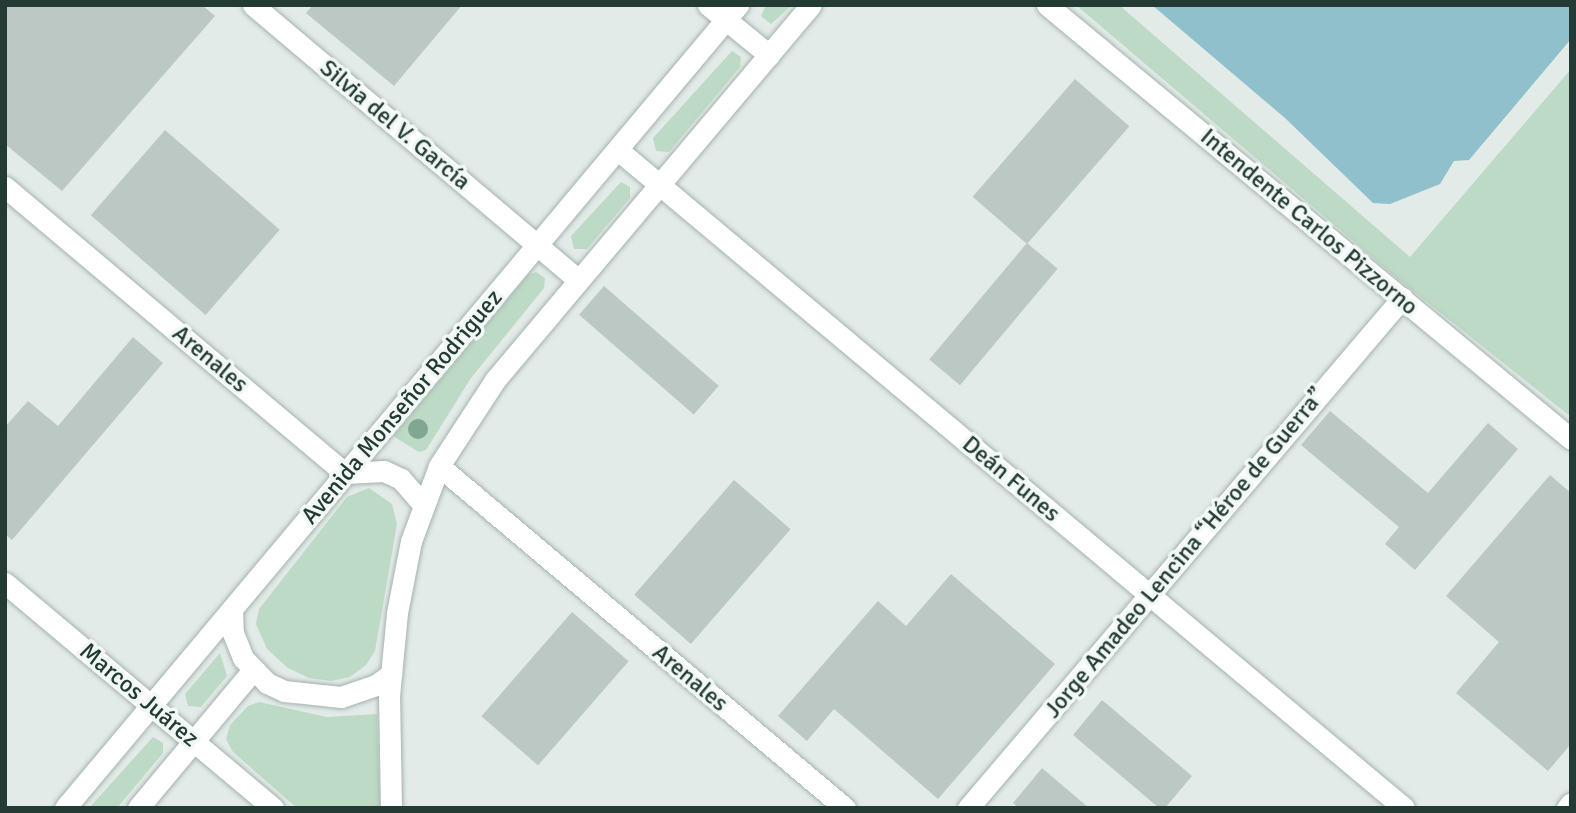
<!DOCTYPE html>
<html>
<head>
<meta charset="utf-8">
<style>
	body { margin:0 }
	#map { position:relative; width:1576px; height:813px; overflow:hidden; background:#e2ebe7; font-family:Signika,sans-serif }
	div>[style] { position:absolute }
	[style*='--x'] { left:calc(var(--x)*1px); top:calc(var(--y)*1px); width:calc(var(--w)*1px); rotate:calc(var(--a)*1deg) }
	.green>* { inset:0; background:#bddac6 }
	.water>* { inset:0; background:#8fc0cb }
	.building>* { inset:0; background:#bbc8c3; transform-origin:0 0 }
	.roads { filter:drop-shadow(0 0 2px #a5b2ae) drop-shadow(0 0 2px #a5b2ae) }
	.minor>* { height:21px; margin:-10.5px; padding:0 10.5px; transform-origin:10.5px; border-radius:10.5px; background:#fff }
	.trees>* { width:20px; height:20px; margin:-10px; border-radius:50%; background:#81a691 }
	span { translate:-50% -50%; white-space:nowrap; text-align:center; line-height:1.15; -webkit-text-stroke:7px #f2f8f5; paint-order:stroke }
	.street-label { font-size:24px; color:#243a35 }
	.frame { position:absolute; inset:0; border:7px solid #243a35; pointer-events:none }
</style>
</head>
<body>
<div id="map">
	<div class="green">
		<i style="clip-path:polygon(766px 5px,792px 5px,771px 24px,761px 16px)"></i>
		<i style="clip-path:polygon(1076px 5px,1119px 5px,1410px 257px,1571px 69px,1571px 417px,1393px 275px)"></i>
		<i style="clip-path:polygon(732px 51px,741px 57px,740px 67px,669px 152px,656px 151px,653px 138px)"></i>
		<i style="clip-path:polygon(621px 182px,630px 187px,630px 198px,587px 249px,574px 249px,571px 236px)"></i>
		<i style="clip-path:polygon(536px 272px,545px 278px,544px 288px,471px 378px,426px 450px,419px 452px,393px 436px,528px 275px)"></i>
		<i style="clip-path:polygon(369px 488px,392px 504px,397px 524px,375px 651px,366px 665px,350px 677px,331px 681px,309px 678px,288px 668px,267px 649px,256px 624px,259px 609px,347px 497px)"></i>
		<i style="clip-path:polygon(220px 653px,227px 676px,201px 707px,188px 706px,185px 694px)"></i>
		<i style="clip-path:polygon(259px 702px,327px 717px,377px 714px,380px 808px,297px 808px,233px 752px,226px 739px,230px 725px,248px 706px)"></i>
		<i style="clip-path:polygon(153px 737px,163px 743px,163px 753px,117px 808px,89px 808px)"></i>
	</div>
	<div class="water">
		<i style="clip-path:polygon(1152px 5px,1571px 5px,1571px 39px,1469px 160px,1454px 161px,1440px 184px,1390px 204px,1373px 203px,1285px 118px)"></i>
	</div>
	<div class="building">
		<i style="clip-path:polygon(5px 5px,202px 5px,215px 16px,62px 191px,5px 144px)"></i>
		<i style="clip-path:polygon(313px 5px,462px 5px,394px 86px,306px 13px)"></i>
		<i style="left:1075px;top:79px;width:72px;height:156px;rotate:41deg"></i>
		<i style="left:165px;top:130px;width:152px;height:113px;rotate:41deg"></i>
		<i style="left:1027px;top:243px;width:40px;height:152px;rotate:40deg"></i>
		<i style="left:604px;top:286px;width:152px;height:38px;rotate:41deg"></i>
		<i style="clip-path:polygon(133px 337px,163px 363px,12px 540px,5px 534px,5px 427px,28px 401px,58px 426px)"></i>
		<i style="clip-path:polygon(1330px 411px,1428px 493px,1488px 423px,1518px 449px,1415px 570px,1385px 544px,1399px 527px,1301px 445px)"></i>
		<i style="clip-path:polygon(1550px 475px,1571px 493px,1571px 744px,1548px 771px,1456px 693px,1499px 642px,1446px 596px)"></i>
		<i style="left:734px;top:480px;width:75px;height:152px;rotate:41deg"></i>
		<i style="clip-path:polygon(951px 574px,1055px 664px,938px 799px,834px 709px,807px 741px,778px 716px,878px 601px,906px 626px)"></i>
		<i style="left:572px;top:612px;width:75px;height:138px;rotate:41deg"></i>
		<i style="clip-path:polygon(1102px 700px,1192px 776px,1165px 808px,1159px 808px,1073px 735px)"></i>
		<i style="clip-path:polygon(1042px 768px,1089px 808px,1019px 808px,1013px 803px)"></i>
	</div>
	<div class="roads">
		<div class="minor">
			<i style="--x:253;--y:5;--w:426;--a:40.2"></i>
			<i style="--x:708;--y:5;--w:79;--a:39.3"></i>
			<i style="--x:1047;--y:5;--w:680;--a:39.63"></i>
			<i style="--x:618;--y:150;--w:1025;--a:39.93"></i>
			<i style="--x:5;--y:187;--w:444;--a:40.1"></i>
			<i style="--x:345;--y:473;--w:39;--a:-3"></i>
			<i style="--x:384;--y:471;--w:19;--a:25"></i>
			<i style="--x:401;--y:479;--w:33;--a:49"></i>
			<i style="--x:439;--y:466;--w:531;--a:40.11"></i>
			<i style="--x:5;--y:583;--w:350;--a:40"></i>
			<i style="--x:232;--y:609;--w:24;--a:88"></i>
			<i style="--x:233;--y:633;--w:27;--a:68"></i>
			<i style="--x:243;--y:658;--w:35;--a:46"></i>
			<i style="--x:267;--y:683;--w:19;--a:25"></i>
			<i style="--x:284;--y:691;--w:57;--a:6"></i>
			<i style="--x:341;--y:697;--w:37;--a:-19"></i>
			<i style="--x:376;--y:685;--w:19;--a:-36"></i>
			<i style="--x:65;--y:808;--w:1048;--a:-50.03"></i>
			<i style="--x:138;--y:808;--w:180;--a:-50.2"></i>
			<i style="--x:391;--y:808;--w:112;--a:-91"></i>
			<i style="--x:389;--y:696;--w:83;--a:-84.5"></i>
			<i style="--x:397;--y:613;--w:73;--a:-79"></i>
			<i style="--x:411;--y:541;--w:80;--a:-69.5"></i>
			<i style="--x:439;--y:466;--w:103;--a:-56.9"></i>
			<i style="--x:495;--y:380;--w:490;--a:-49.9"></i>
			<i style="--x:968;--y:808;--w:670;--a:-49.6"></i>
			<i style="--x:1567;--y:808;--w:6;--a:-51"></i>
		</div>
	</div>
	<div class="trees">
		<i style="left:418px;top:429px"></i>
	</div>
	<div class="street-label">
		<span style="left:395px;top:125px;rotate:40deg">Silvia del V. García</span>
		<span style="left:1309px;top:222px;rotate:40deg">Intendente Carlos Pizzorno</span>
		<span style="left:210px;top:359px;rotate:40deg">Arenales</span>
		<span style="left:402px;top:407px;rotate:-50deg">Avenida Monseñor Rodriguez</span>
		<span style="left:1011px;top:479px;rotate:40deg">Deán Funes</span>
		<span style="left:1185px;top:553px;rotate:-50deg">Jorge Amadeo Lencina “Héroe de Guerra”</span>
		<span style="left:690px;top:678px;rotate:40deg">Arenales</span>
		<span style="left:139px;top:695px;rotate:40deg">Marcos Juárez</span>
	</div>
	<div class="frame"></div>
</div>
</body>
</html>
